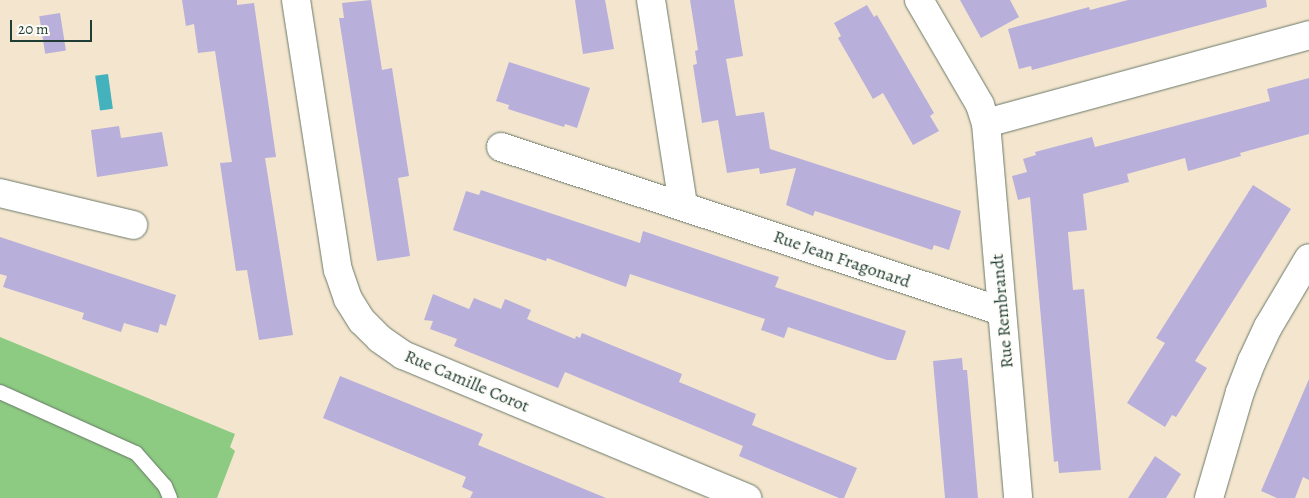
<!DOCTYPE html>
<html>
<head>
<meta charset="utf-8">
<style>
	body { margin:0 }
	#map { position:relative; width:1309px; height:498px; overflow:hidden; background:#f4e6ce; font-family:Alegreya,serif }
	div>[style] { position:absolute }
	[style*='--x'] { left:calc(var(--x)*1px); top:calc(var(--y)*1px); width:calc(var(--w)*1px); rotate:calc(var(--a)*1deg) }
	.green>* { inset:0; background:#8ccb81 }
	.water>* { inset:0; background:#43b2bd; transform-origin:0 0 }
	.building>* { inset:0; background:#b8afdb; transform-origin:0 0 }
	.roads { filter:drop-shadow(0 0 1px #6a786a) drop-shadow(0 0 1px #6a786a) }
	.lane>* { height:14px; margin:-7px; padding:0 7px; transform-origin:7px; border-radius:7px; background:#fff }
	.street>* { height:28px; margin:-14px; padding:0 14px; transform-origin:14px; border-radius:14px; background:#fff }
	span { translate:-50% -50%; white-space:nowrap; text-align:center; line-height:1.15; -webkit-text-stroke:4px #fdfcf7; paint-order:stroke }
	.street-label { font-size:18px; color:#1f3d34 }
	.scale { position:absolute; left:10px; top:20px; width:82px; height:22px; box-sizing:border-box; border:2px solid #1f3d34; border-top:0; padding-left:6px; font-size:15px; line-height:18px; white-space:nowrap; color:#1f3d34; -webkit-text-stroke:4px #fdfcf7; paint-order:stroke }
</style>
</head>
<body>
<div id="map">
	<div class="green">
		<i style="clip-path:polygon(0 337px,235px 434px,230px 447px,235px 451px,217px 498px,0 498px)"></i>
	</div>
	<div class="water">
		<i style="left:108px;top:74px;width:35px;height:13px;rotate:82deg"></i>
	</div>
	<div class="building">
		<i style="clip-path:polygon(182px 0,237px 0,237px 5px,254px 3px,276px 157px,265px 158px,293px 335px,259px 340px,247px 270px,236px 271px,220px 163px,232px 162px,215px 51px,198px 53px,194px 24px,186px 26px)"></i>
		<i style="clip-path:polygon(371px 0,382px 70px,392px 68px,409px 176px,398px 178px,410px 256px,377px 261px,339px 18px,344px 18px,342px 3px)"></i>
		<i style="clip-path:polygon(575px 0,605px 0,614px 49px,583px 54px)"></i>
		<i style="clip-path:polygon(690px 0,734px 0,743px 56px,726px 59px,736px 116px,764px 112px,770px 149px,961px 211px,949px 250px,934px 245px,932px 250px,815px 211px,813px 216px,786px 205px,796px 168px,760px 174px,759px 168px,727px 173px,718px 120px,702px 123px,693px 65px,697px 64px,695px 51px,698px 50px)"></i>
		<i style="clip-path:polygon(960px 0,1010px 0,1019px 17px,981px 38px)"></i>
		<i style="clip-path:polygon(1128px 0,1266px 0,1267px 7px,1032px 70px,1031px 66px,1019px 69px,1008px 29px,1089px 7px,1090px 10px)"></i>
		<i style="clip-path:polygon(867px 5px,874px 17px,877px 15px,934px 113px,930px 116px,939px 131px,913px 145px,883px 93px,873px 99px,838px 38px,841px 36px,834px 23px)"></i>
		<i style="left:60px;top:13px;width:38px;height:21px;rotate:81deg"></i>
		<i style="clip-path:polygon(509px 62px,590px 88px,577px 128px,565px 124px,564px 127px,508px 109px,509px 105px,496px 101px)"></i>
		<i style="clip-path:polygon(1309px 78px,1309px 134px,1240px 153px,1241px 156px,1188px 171px,1185px 158px,1127px 174px,1129px 182px,1083px 194px,1087px 230px,1068px 232px,1073px 290px,1084px 289px,1101px 470px,1059px 473px,1058px 461px,1054px 462px,1030px 197px,1018px 200px,1012px 176px,1027px 172px,1023px 159px,1036px 155px,1035px 152px,1092px 137px,1095px 147px,1270px 101px,1267px 89px)"></i>
		<i style="clip-path:polygon(119px 126px,121px 138px,162px 132px,168px 166px,97px 177px,91px 130px)"></i>
		<i style="clip-path:polygon(1253px 185px,1291px 209px,1195px 361px,1207px 368px,1176px 417px,1172px 415px,1165px 427px,1127px 403px,1165px 343px,1156px 338px)"></i>
		<i style="clip-path:polygon(481px 190px,640px 243px,643px 231px,779px 277px,775px 287px,906px 331px,896px 360px,887px 360px,788px 327px,784px 338px,761px 330px,765px 319px,630px 274px,626px 287px,547px 258px,546px 261px,453px 230px,466px 191px,479px 195px)"></i>
		<i style="clip-path:polygon(0 237px,176px 295px,166px 326px,160px 324px,158px 333px,124px 323px,121px 332px,82px 319px,84px 313px,3px 287px,7px 276px,0 274px)"></i>
		<i style="clip-path:polygon(433px 294px,469px 309px,474px 298px,501px 309px,505px 299px,531px 310px,527px 319px,575px 339px,576px 336px,580px 338px,582px 333px,682px 374px,679px 382px,756px 414px,752px 425px,857px 468px,844px 498px,839px 498px,739px 456px,743px 446px,565px 372px,558px 388px,454px 346px,457px 339px,430px 329px,433px 321px,424px 320px)"></i>
		<i style="clip-path:polygon(962px 358px,963px 370px,967px 370px,978px 498px,945px 498px,933px 361px)"></i>
		<i style="clip-path:polygon(340px 376px,483px 434px,478px 445px,606px 498px,470px 498px,473px 492px,462px 487px,466px 477px,323px 418px)"></i>
		<i style="clip-path:polygon(1309px 379px,1309px 480px,1303px 477px,1295px 498px,1277px 498px,1261px 491px)"></i>
		<i style="clip-path:polygon(1155px 456px,1181px 474px,1166px 498px,1128px 498px)"></i>
	</div>
	<div class="roads">
		<div class="lane">
			<i style="--x:0;--y:392;--w:149;--a:24.2"></i>
			<i style="--x:136;--y:453;--w:44;--a:48.7"></i>
			<i style="--x:165;--y:486;--w:13;--a:67"></i>
		</div>
		<div class="street">
			<i style="--x:296;--y:0;--w:273;--a:81.2"></i>
			<i style="--x:338;--y:270;--w:31;--a:71"></i>
			<i style="--x:348;--y:299;--w:26;--a:58"></i>
			<i style="--x:362;--y:321;--w:25;--a:45"></i>
			<i style="--x:380;--y:339;--w:28;--a:35"></i>
			<i style="--x:403;--y:355;--w:373;--a:22.6"></i>
			<i style="--x:651;--y:0;--w:207;--a:81.1"></i>
			<i style="--x:919;--y:0;--w:121;--a:59.8"></i>
			<i style="--x:980;--y:105;--w:19;--a:72"></i>
			<i style="--x:986;--y:123;--w:376;--a:85.1"></i>
			<i style="--x:986;--y:123;--w:335;--a:-15.2"></i>
			<i style="--x:501;--y:147;--w:526;--a:18.16"></i>
			<i style="--x:0;--y:193;--w:137;--a:13.5"></i>
			<i style="--x:1209;--y:498;--w:110;--a:-73.7"></i>
			<i style="--x:1240;--y:392;--w:33;--a:-69"></i>
			<i style="--x:1252;--y:361;--w:38;--a:-65"></i>
			<i style="--x:1268;--y:327;--w:80;--a:-59.3"></i>
		</div>
	</div>
	<div class="street-label">
		<span style="left:842px;top:259px;rotate:19deg">Rue Jean Fragonard</span>
		<span style="left:1002px;top:311px;rotate:-95deg">Rue Rembrandt</span>
		<span style="left:467px;top:381px;rotate:23deg">Rue Camille Corot</span>
	</div>
	<div class="scale">20 m</div>
</div>
</body>
</html>
